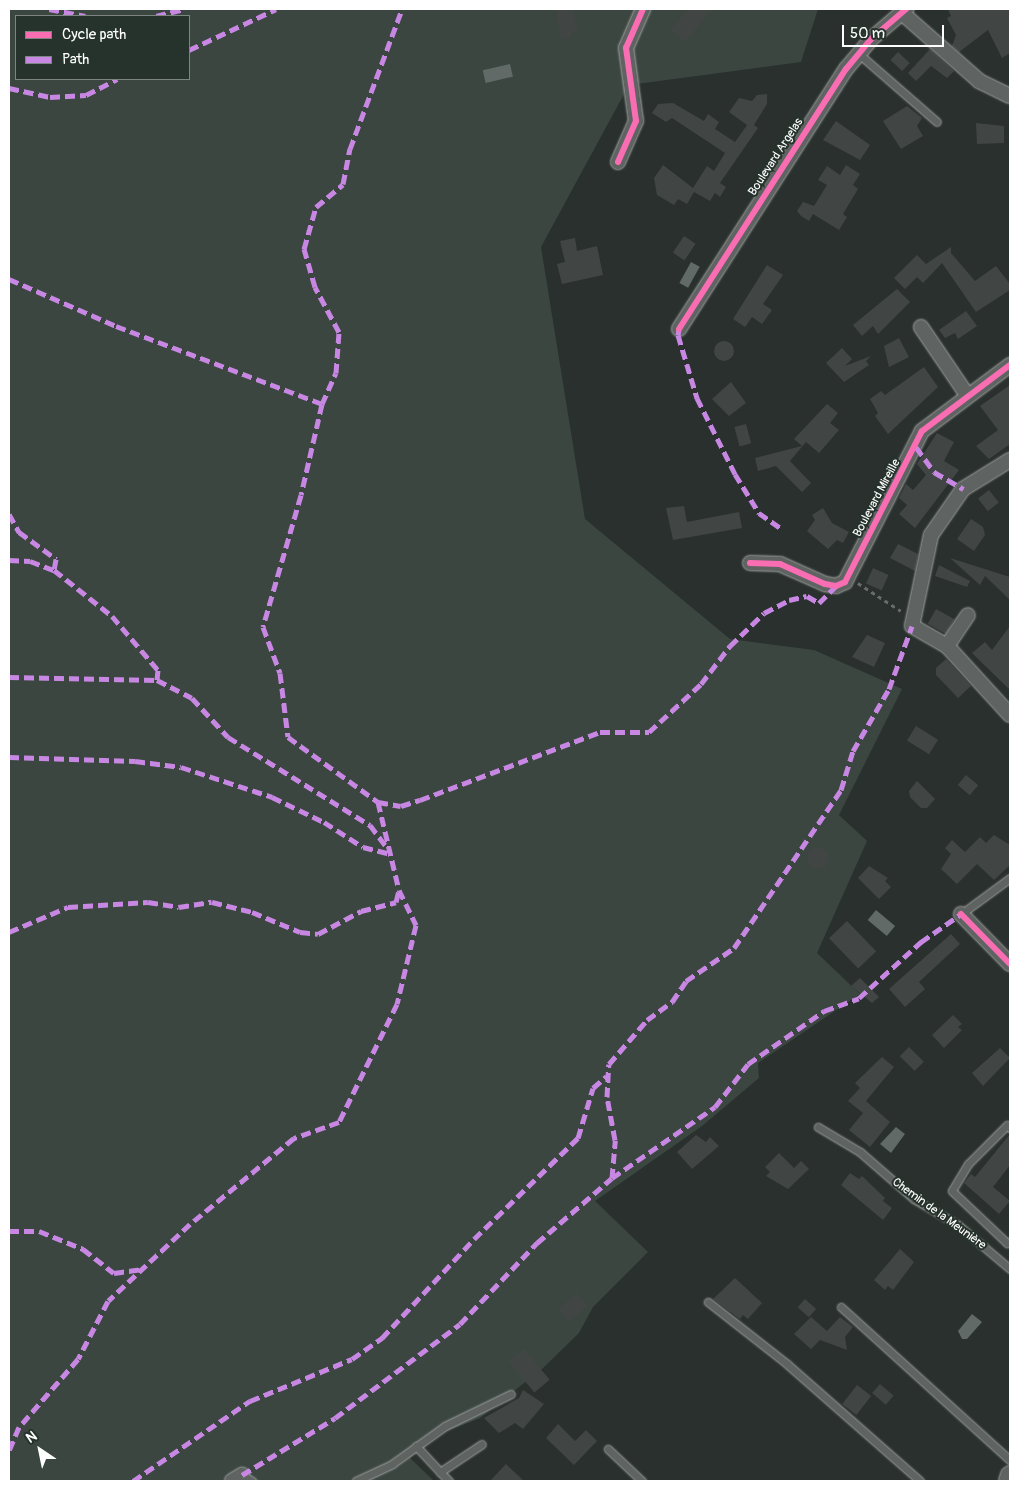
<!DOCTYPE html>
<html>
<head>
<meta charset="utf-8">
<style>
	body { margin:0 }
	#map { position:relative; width:1019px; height:1490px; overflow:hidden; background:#29302d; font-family:Pangolin,sans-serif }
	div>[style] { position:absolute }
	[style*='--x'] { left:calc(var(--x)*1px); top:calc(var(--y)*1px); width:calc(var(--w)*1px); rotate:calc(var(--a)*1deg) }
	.green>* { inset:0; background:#3b4641 }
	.water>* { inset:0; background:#616a66; transform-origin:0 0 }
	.building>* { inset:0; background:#414644; transform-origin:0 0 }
	.round { border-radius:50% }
	.path>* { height:2.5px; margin-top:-1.25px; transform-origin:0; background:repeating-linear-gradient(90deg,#686c69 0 4px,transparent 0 8px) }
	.roads { filter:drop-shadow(0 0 1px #9fa2a0) drop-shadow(0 0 1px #9fa2a0) }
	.lane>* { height:7px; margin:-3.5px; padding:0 3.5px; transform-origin:3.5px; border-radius:3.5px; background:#5f6362 }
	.street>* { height:14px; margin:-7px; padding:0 7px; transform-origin:7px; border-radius:7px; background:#5f6362 }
	.secondary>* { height:19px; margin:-9.5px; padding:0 9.5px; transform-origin:9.5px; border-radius:9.5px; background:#5f6362 }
	.quiet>* { height:5px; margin-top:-2.5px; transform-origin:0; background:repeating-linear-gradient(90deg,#c787e3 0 10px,transparent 0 15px) }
	.cycleway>* { height:6px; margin:-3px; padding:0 3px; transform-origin:3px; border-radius:3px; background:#f96db3 }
	span { translate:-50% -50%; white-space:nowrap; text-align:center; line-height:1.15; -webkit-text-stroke:4px #26332d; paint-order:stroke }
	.street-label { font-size:12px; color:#fff }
	.frame { position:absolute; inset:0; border:10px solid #fff; pointer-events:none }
	.legend { position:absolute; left:15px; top:15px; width:175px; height:65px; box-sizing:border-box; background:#26332d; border:1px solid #7d8581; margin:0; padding:6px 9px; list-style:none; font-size:15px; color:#fff }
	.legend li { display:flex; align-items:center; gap:10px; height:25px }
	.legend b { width:25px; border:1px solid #7d8581 }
	.north { position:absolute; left:15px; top:1425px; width:50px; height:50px; -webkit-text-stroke:4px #26332d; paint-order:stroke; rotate:326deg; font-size:14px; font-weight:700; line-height:20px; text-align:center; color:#fff }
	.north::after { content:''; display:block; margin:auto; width:18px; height:22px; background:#fff; clip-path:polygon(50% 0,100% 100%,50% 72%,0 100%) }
	.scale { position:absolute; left:842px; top:25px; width:102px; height:22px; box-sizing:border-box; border:2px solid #fff; border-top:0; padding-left:6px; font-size:15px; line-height:18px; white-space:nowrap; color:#fff; -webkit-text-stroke:4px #26332d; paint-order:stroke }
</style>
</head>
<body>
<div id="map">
	<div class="green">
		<i style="clip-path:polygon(evenodd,9px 9px,818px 9px,801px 62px,629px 85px,541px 247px,585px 519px,730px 639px,814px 650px,902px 689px,839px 815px,867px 841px,817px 953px,860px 994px,758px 1063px,759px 1078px,702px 1126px,595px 1201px,648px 1252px,593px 1307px,579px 1333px,543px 1368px,480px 1418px,442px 1433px,410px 1458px,434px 1481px,9px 1481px,9px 9px,16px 16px,189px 16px,189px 79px,16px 79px,16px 16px)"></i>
	</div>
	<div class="water">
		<i style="left:510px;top:64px;width:13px;height:28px;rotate:77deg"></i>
		<i style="left:691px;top:262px;width:10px;height:24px;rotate:29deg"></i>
		<i style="left:876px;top:910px;width:25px;height:13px;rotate:40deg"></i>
		<i style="clip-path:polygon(896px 1127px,905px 1134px,891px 1153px,880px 1144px)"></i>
		<i style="clip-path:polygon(972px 1314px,982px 1322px,967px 1339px,962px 1339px,958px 1331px)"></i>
	</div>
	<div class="building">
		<i style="clip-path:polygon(573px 9px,578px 30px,571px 32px,572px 37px,561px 40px,556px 10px)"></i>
		<i style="clip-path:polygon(688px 9px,713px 9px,685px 42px,670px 30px)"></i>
		<i style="clip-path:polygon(948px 9px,1010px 9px,1010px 53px,1002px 58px,988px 30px,959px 52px,952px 46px,956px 35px,947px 18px,951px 16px)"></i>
		<i style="clip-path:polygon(930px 49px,954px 71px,947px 78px,931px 66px,916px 81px,908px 73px)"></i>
		<i style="left:898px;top:52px;width:16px;height:11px;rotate:43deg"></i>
		<i style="clip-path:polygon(767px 94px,767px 104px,754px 125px,758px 128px,720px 183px,726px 187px,720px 197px,715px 193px,710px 201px,694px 192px,687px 204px,678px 199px,674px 205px,657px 195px,654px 178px,663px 165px,693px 188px,707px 166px,714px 171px,725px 153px,672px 118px,666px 122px,652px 113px,658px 104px,673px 103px,704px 121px,708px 114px,719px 122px,715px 129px,735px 142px,747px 125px,729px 112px,739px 98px,752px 101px,757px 95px)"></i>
		<i style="clip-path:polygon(907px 106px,922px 118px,917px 126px,923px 136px,901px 149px,883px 121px)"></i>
		<i style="clip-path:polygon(836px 121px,870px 145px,860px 160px,823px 140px)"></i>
		<i style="clip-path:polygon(976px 123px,1004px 126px,1004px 143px,977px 144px)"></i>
		<i style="clip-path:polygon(846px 165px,860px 174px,853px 185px,858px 189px,843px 214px,847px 217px,839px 230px,813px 214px,809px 221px,801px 216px,797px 211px,803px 202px,814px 206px,827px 185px,818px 180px,827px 166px,840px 175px)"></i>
		<i style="left:684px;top:236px;width:14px;height:20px;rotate:34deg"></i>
		<i style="clip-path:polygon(575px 238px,577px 251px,597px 246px,603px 275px,562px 284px,557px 264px,565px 262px,560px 241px)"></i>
		<i style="clip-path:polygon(951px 247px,951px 253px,975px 281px,996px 266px,1010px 284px,1010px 290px,976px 312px,942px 263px,923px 283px,917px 277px,905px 289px,894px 278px,917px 255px,926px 264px)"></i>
		<i style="clip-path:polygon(767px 265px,783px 275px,763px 304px,772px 310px,762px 324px,752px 317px,745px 327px,733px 319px)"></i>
		<i style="clip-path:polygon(897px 289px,910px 302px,878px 334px,873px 326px,862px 336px,853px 325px)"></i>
		<i style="clip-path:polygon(966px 311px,977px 326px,958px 339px,955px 333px,945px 338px,939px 330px)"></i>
		<i style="clip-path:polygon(899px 338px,909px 357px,889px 367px,884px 346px)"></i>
		<i class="round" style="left:714px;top:341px;width:20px;height:20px"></i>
		<i style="clip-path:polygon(842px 348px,852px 359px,845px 366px,871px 356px,866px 361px,869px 365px,844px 382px,826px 363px)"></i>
		<i style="clip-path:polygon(924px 367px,938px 387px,888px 434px,875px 416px,878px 413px,870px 399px,881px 391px,885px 395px)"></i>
		<i style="clip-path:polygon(731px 382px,746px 403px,729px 416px,712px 399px)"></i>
		<i style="clip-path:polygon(1010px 385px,1010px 444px,989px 459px,976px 446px,998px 430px,980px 406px)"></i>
		<i style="clip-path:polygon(827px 404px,838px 413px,830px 423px,839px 430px,819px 453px,806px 442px,790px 461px,811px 483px,802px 492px,776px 466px,758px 471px,755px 458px,802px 446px,794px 439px)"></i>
		<i style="left:746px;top:424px;width:20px;height:12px;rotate:75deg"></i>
		<i style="clip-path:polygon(937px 433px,954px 442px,944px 461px,959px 470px,915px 528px,899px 514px,907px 505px,899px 498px,906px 484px,913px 490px,926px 475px,917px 464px)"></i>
		<i style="left:989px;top:490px;width:16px;height:14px;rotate:52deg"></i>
		<i style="clip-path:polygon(684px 506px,687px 522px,739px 512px,742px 528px,673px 540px,666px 508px)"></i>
		<i style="clip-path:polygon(823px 508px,832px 523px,849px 532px,843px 543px,837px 540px,828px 549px,807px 531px,815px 520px,812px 515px)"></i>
		<i style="clip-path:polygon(971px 519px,983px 527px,985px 535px,974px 551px,957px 539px)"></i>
		<i style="clip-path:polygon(898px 544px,918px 554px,915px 571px,890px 558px)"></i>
		<i style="clip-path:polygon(950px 558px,1010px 577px,1010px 600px,985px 576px,980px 585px)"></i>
		<i style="clip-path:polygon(939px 565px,970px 581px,967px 587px,935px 576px)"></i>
		<i style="left:873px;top:568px;width:17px;height:17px;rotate:24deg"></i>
		<i style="left:936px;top:609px;width:21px;height:17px;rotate:29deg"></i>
		<i style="clip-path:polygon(1010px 626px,1010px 690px,972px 653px,985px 642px,992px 650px)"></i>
		<i style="clip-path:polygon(867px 635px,885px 643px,874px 667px,852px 657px)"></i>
		<i style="clip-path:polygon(946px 659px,971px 686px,958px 698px,936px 675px,936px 668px)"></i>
		<i style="left:916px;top:726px;width:26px;height:17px;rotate:32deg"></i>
		<i style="left:966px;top:775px;width:16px;height:13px;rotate:40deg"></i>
		<i style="clip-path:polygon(917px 781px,935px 799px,927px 808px,921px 808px,910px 797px,909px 791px)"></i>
		<i style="clip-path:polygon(994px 835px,1010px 845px,1010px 865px,994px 880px,977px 864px,957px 884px,941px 869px,951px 854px,945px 848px,952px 840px,965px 852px,980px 837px,986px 843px)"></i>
		<i class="round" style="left:807px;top:847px;width:22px;height:22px"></i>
		<i style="clip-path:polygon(869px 866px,888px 878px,885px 881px,891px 887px,879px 899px,858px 878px)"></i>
		<i style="left:847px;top:921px;width:42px;height:25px;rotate:46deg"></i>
		<i style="clip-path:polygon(951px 934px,960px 944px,919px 982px,925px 989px,905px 1007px,889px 989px)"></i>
		<i style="clip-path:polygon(860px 978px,879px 997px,872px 1003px,851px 986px)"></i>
		<i style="clip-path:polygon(953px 1015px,962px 1024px,958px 1027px,962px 1030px,944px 1048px,932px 1035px)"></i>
		<i style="left:909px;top:1047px;width:21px;height:13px;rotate:45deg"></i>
		<i style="clip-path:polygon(1000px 1048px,1010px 1058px,983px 1086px,972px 1073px)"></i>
		<i style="clip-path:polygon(882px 1057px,894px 1067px,866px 1101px,890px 1122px,870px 1147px,849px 1130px,863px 1113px,848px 1101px,860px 1088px,855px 1083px)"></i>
		<i style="clip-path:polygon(1010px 1134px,1010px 1165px,993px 1187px,1010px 1201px,999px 1214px,964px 1183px,971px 1174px,975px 1177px)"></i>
		<i style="clip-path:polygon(696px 1135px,706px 1142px,710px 1137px,719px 1146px,692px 1169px,677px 1152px)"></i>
		<i style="clip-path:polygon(779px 1153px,794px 1168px,801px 1161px,809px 1169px,788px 1189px,766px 1176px,770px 1172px,765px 1167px)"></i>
		<i style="clip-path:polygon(850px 1173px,859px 1179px,862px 1176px,885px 1198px,883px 1201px,892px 1208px,883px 1220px,841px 1185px)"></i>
		<i style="clip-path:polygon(900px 1249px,914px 1262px,893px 1290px,888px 1286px,885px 1290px,874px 1280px)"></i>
		<i style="clip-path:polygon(735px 1278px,762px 1303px,748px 1319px,743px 1315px,740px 1319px,713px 1299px)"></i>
		<i style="left:577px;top:1293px;width:17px;height:25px;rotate:50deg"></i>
		<i style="left:805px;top:1299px;width:15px;height:11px;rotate:42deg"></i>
		<i style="clip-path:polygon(811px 1317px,827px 1331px,840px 1317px,853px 1327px,845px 1337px,847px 1350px,820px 1340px,811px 1349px,794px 1334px)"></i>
		<i style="left:524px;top:1349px;width:40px;height:20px;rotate:50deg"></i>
		<i style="left:880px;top:1384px;width:18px;height:12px;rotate:41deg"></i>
		<i style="left:857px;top:1385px;width:18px;height:24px;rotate:38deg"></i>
		<i style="clip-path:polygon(523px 1390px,544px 1404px,523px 1429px,515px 1423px,499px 1433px,484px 1418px,519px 1398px)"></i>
		<i style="clip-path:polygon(558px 1424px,575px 1441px,586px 1430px,597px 1441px,574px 1465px,546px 1438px)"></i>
		<i style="clip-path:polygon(506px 1464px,524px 1481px,490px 1481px)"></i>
	</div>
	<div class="path">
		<i style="--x:858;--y:583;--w:51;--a:33.1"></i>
	</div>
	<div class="roads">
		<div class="lane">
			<i style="--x:859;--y:54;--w:103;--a:41.1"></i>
			<i style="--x:961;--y:914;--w:61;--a:-36.3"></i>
			<i style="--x:818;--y:1127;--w:49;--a:30.8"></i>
			<i style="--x:860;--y:1152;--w:72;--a:41"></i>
			<i style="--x:914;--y:1199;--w:51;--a:30.6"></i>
			<i style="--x:958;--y:1225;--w:68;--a:40.2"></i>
			<i style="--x:1010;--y:1128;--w:4;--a:-135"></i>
			<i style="--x:1007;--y:1125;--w:55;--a:135"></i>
			<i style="--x:968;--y:1164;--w:31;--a:121"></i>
			<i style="--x:952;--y:1191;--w:76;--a:43.4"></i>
			<i style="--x:1007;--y:1243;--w:3;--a:-18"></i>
			<i style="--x:708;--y:1302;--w:100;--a:38.1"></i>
			<i style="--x:787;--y:1364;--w:177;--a:41.3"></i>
			<i style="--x:841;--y:1307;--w:228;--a:42.2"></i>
			<i style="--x:416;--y:1446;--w:35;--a:47"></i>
			<i style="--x:440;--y:1472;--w:50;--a:-33.7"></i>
			<i style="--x:608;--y:1449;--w:47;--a:43.3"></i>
			<i style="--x:440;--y:1472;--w:13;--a:45"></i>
			<i style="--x:242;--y:1475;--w:12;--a:31"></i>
			<i style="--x:356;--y:1481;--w:40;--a:-25"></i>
			<i style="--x:392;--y:1464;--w:65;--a:-35.6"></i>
			<i style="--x:445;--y:1426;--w:73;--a:-25.9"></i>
		</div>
		<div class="street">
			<i style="--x:902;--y:13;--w:103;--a:41.4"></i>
			<i style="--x:979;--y:81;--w:34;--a:26"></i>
			<i style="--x:618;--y:162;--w:45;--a:-66.3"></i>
			<i style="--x:636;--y:121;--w:74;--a:-97.8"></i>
			<i style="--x:626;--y:48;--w:43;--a:-66.4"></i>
			<i style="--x:921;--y:327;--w:82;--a:55.9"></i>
			<i style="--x:679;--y:329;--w:309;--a:-57.3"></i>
			<i style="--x:846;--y:69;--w:38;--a:-50"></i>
			<i style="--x:870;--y:40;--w:48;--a:-40.7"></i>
			<i style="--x:1010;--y:460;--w:55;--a:148.3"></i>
			<i style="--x:963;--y:489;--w:56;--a:124.8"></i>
			<i style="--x:931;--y:535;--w:93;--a:101.8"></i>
			<i style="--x:912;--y:626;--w:40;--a:29.7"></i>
			<i style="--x:947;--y:646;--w:93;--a:47.6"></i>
			<i style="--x:750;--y:563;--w:30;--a:2"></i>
			<i style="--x:780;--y:564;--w:49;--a:24"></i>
			<i style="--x:825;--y:584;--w:11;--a:10"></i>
			<i style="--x:836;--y:586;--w:10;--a:-24"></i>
			<i style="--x:845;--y:582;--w:169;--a:-63"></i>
			<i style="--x:922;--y:431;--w:110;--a:-36.9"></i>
			<i style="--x:947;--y:646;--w:37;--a:-56"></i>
			<i style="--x:961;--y:914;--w:70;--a:45.6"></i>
			<i style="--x:232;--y:1481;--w:12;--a:-31"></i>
		</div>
		<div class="secondary">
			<i style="--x:1008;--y:1481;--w:6;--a:-72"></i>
		</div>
	</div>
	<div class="quiet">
		<i style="--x:49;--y:9;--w:37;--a:11"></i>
		<i style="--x:156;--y:16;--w:29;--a:-14"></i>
		<i style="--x:189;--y:50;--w:96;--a:-25.2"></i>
		<i style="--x:9;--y:88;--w:42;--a:12.4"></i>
		<i style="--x:50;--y:97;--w:36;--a:-3"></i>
		<i style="--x:86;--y:95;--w:35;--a:-27"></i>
		<i style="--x:9;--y:279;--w:117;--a:23.7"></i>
		<i style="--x:116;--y:326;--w:220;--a:20.7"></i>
		<i style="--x:322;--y:404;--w:93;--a:103"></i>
		<i style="--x:301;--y:495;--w:137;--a:106.1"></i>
		<i style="--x:263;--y:627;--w:49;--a:69.7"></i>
		<i style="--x:280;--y:673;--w:64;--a:82.9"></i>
		<i style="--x:288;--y:737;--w:111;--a:35.8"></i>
		<i style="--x:378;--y:802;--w:90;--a:76.6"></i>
		<i style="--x:399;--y:890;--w:39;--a:64"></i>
		<i style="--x:416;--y:925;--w:81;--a:103.5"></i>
		<i style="--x:397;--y:1004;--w:131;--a:116.2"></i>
		<i style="--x:339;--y:1122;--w:48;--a:160.4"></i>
		<i style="--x:294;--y:1138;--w:135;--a:140.4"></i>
		<i style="--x:190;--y:1224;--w:112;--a:136.8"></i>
		<i style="--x:108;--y:1301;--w:65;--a:117.3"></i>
		<i style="--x:78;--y:1359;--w:90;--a:130.9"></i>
		<i style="--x:19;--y:1427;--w:26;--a:113"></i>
		<i style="--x:679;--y:329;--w:6;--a:99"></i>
		<i style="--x:678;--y:335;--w:66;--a:73.2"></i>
		<i style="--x:697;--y:398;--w:85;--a:63.4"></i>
		<i style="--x:735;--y:474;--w:46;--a:58.4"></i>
		<i style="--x:759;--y:513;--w:29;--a:35"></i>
		<i style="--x:322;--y:404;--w:34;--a:-66"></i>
		<i style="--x:336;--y:373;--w:41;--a:-85.8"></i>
		<i style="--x:339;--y:332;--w:51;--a:-118.1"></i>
		<i style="--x:315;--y:287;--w:40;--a:-106"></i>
		<i style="--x:304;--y:249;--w:44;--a:-74.1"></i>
		<i style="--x:316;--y:207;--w:35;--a:-40"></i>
		<i style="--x:343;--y:184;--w:36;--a:-79"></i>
		<i style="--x:350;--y:149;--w:149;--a:-69.6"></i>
		<i style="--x:916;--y:447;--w:31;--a:54"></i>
		<i style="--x:934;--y:472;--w:34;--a:30"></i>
		<i style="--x:9;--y:514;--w:21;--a:61"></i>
		<i style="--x:19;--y:532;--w:46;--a:36.1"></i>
		<i style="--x:56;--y:559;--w:11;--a:100"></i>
		<i style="--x:9;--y:560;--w:21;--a:3"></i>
		<i style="--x:30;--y:561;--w:26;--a:21"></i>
		<i style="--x:54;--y:570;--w:74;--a:38.4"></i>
		<i style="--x:112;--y:616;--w:71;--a:49.6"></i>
		<i style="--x:158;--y:670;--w:10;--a:96"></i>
		<i style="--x:9;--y:677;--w:148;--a:1.2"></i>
		<i style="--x:157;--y:680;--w:39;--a:27"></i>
		<i style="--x:192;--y:698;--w:53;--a:47.3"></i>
		<i style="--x:228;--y:737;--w:167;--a:31.8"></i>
		<i style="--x:370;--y:825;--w:30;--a:53"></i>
		<i style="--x:9;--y:757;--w:126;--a:1.8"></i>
		<i style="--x:135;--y:761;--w:46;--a:7.4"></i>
		<i style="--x:181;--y:767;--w:96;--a:18.2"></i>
		<i style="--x:272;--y:797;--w:58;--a:25.7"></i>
		<i style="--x:324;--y:822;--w:46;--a:32.7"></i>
		<i style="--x:363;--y:847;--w:29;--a:14"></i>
		<i style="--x:378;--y:802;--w:23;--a:10"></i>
		<i style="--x:401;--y:806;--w:20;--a:-18"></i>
		<i style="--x:420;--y:800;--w:192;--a:-20.7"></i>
		<i style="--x:600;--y:732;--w:49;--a:0"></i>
		<i style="--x:649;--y:732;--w:71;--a:-42.7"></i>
		<i style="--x:701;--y:684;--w:48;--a:-52.7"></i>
		<i style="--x:730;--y:646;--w:47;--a:-44.1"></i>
		<i style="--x:764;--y:613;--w:28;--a:-27"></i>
		<i style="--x:789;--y:600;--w:18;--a:-13"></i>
		<i style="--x:807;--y:596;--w:14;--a:30"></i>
		<i style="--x:819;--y:603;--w:24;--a:-45"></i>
		<i style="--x:9;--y:932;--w:64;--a:-23"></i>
		<i style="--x:68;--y:907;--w:80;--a:-3.6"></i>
		<i style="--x:148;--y:902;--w:31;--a:9"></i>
		<i style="--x:179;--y:907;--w:33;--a:-9"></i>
		<i style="--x:212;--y:902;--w:41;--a:14"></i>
		<i style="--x:252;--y:912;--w:52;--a:22.6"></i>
		<i style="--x:300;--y:932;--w:18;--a:6"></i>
		<i style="--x:318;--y:934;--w:49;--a:-28.1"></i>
		<i style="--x:361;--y:911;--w:36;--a:-14"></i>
		<i style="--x:396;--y:902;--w:12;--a:-76"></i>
		<i style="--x:612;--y:1178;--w:38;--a:-85"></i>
		<i style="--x:615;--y:1140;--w:44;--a:-100.5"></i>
		<i style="--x:607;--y:1097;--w:33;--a:-87"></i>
		<i style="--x:609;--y:1064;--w:58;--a:-49.2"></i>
		<i style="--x:647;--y:1020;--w:31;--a:-36"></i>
		<i style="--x:672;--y:1002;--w:25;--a:-56"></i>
		<i style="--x:686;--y:981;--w:58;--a:-34.5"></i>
		<i style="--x:734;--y:948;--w:191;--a:-55.9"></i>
		<i style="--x:841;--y:790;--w:41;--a:-72.9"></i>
		<i style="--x:853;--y:751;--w:72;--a:-59.9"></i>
		<i style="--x:889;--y:689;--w:67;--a:-69.9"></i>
		<i style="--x:9;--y:1231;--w:30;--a:0"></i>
		<i style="--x:39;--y:1231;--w:48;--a:22.2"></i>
		<i style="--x:83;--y:1249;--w:39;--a:38"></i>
		<i style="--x:114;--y:1273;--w:29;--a:-8"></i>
		<i style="--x:242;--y:1475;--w:109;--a:-31.5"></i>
		<i style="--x:335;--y:1418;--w:156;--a:-36.9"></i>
		<i style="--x:460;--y:1324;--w:112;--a:-46.5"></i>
		<i style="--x:537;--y:1243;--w:99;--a:-40.9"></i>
		<i style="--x:612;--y:1178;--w:125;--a:-34.6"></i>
		<i style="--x:715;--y:1107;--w:54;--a:-52.5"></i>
		<i style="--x:748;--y:1064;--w:93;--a:-34.9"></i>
		<i style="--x:824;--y:1011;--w:37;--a:-20"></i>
		<i style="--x:859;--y:998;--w:84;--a:-42.1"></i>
		<i style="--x:921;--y:942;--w:49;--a:-35"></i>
		<i style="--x:133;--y:1481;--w:142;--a:-34.4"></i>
		<i style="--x:250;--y:1401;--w:110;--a:-22.4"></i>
		<i style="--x:352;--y:1359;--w:37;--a:-35"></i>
		<i style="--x:382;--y:1338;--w:135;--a:-47.1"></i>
		<i style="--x:474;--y:1239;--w:145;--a:-44.2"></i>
		<i style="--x:578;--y:1138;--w:52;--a:-73.3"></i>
		<i style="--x:593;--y:1088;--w:18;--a:-41"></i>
	</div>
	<div class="cycleway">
		<i style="--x:618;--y:162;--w:45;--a:-66.3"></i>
		<i style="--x:636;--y:121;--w:74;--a:-97.8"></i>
		<i style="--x:626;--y:48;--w:43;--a:-66.4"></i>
		<i style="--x:679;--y:329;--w:309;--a:-57.3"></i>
		<i style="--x:846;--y:69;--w:38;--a:-50"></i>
		<i style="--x:870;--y:40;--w:48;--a:-40.7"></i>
		<i style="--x:750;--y:563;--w:30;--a:2"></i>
		<i style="--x:780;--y:564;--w:49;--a:24"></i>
		<i style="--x:825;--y:584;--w:11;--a:10"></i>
		<i style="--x:836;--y:586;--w:10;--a:-24"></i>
		<i style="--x:845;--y:582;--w:169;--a:-63"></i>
		<i style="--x:922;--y:431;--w:110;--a:-36.9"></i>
		<i style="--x:961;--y:914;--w:70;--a:45.6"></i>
	</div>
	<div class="street-label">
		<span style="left:776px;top:157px;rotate:-57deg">Boulevard Argelas</span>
		<span style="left:877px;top:498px;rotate:-62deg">Boulevard Mireille</span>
		<span style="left:939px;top:1214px;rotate:36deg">Chemin de la Meunière</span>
	</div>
	<div class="frame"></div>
	<ul class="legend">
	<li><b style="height:6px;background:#f96db3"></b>Cycle path</li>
	<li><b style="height:6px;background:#c787e3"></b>Path</li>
	</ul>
	<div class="north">N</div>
	<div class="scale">50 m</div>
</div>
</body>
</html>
